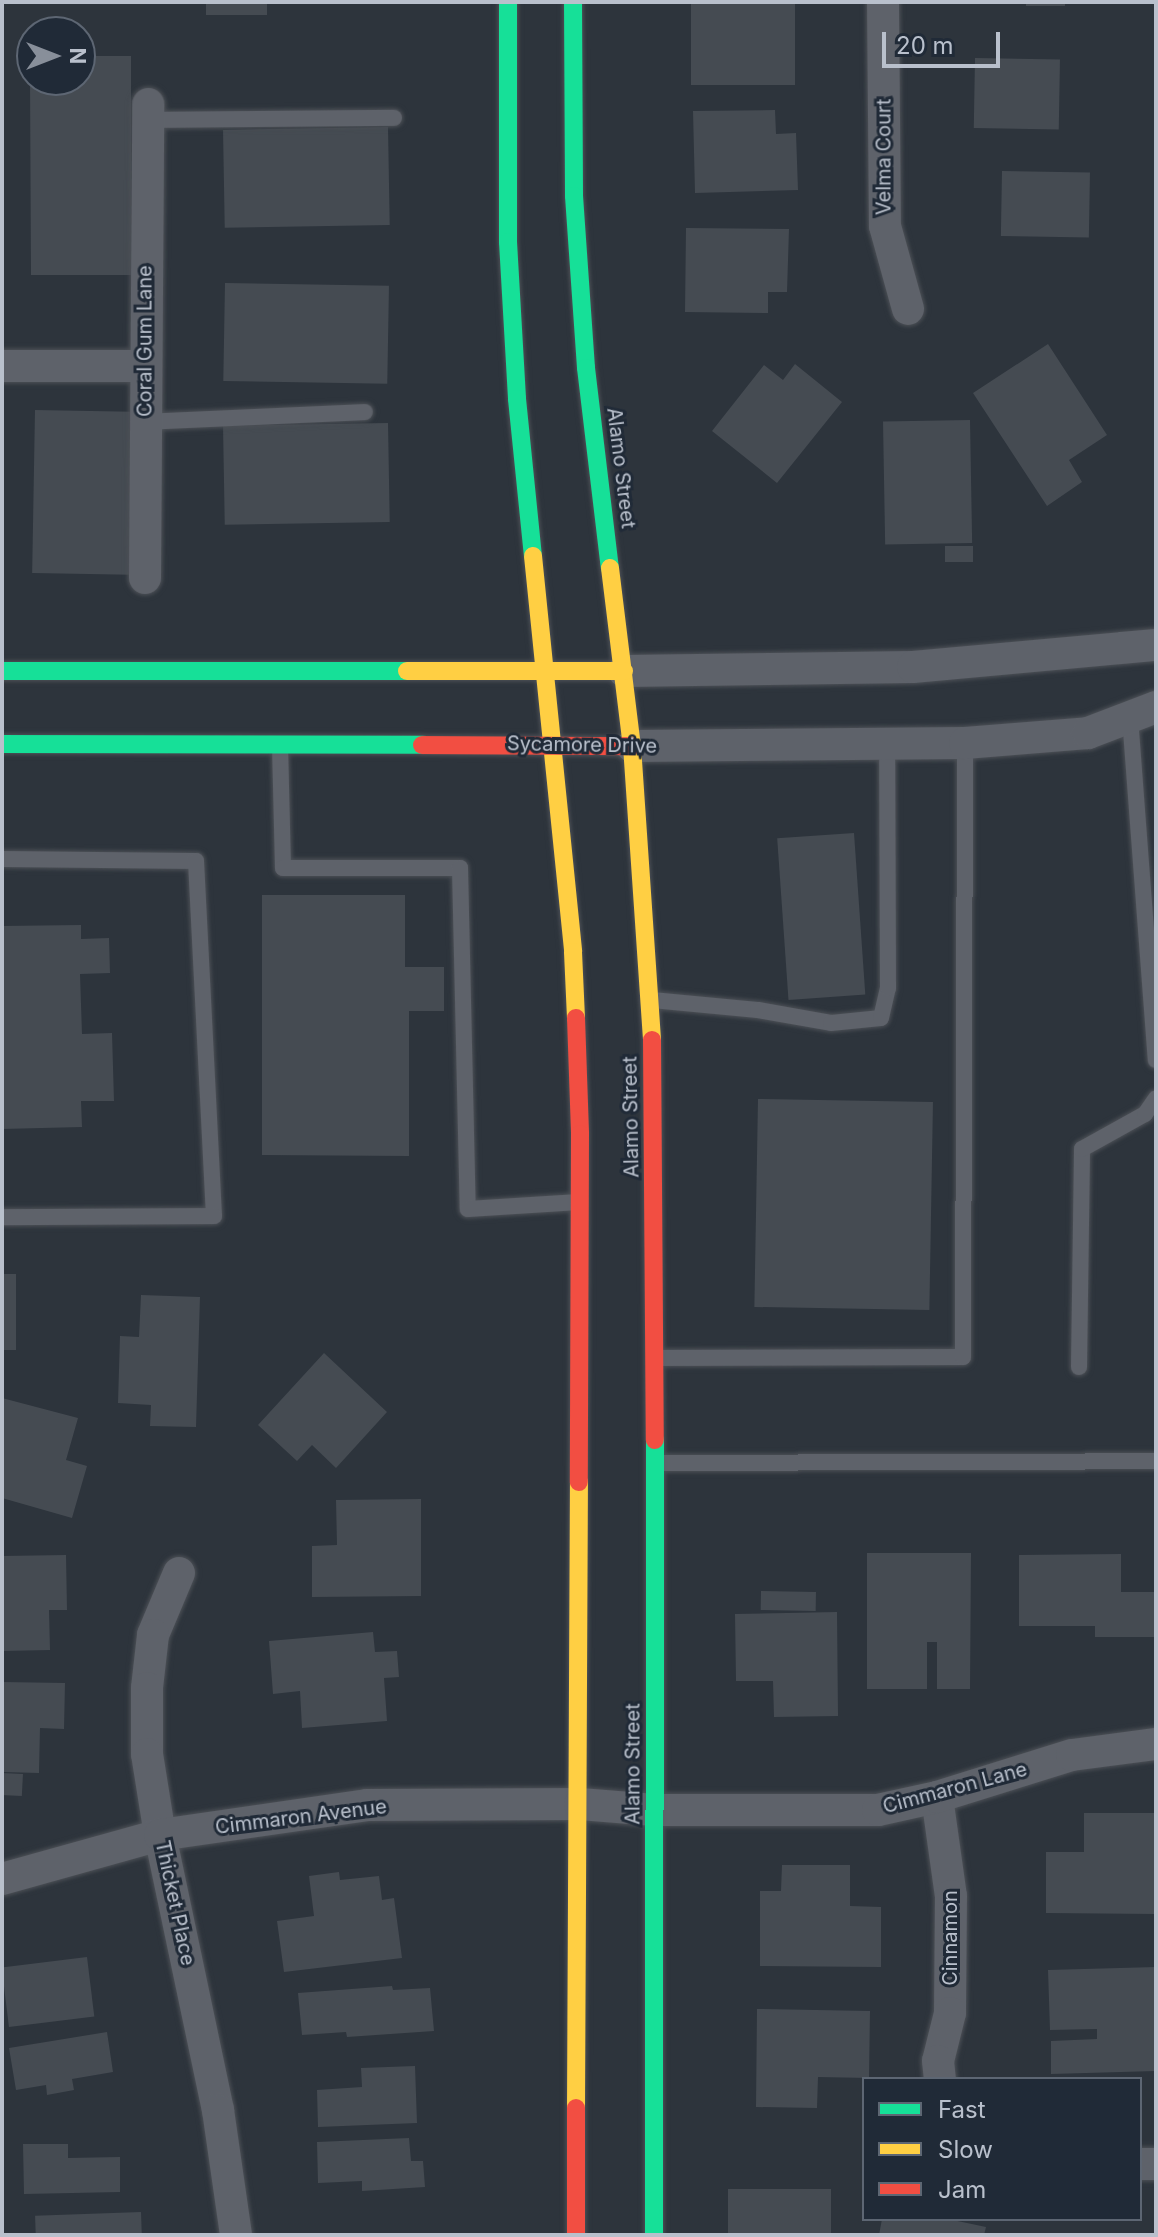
<!DOCTYPE html>
<html>
<head>
<meta charset="utf-8">
<style>
	body { margin:0 }
	#map { position:relative; width:1158px; height:2237px; overflow:hidden; background:#2d343c; font-family:Inter,sans-serif }
	div>[style] { position:absolute }
	[style*='--x'] { left:calc(var(--x)*1px); top:calc(var(--y)*1px); width:calc(var(--w)*1px); rotate:calc(var(--a)*1deg) }
	.building>* { inset:0; background:#454b52; transform-origin:0 0 }
	.roads { filter:drop-shadow(0 0 2px #4c5056) drop-shadow(0 0 2px #4c5056) }
	.lane>* { height:16px; margin:-8px; padding:0 8px; transform-origin:8px; border-radius:8px; background:#5e626a }
	.street>* { height:32px; margin:-16px; padding:0 16px; transform-origin:16px; border-radius:16px; background:#5e626a }
	.fast>* { height:18px; margin:-9px; padding:0 9px; transform-origin:9px; border-radius:9px; background:#16e098 }
	.slow>* { height:18px; margin:-9px; padding:0 9px; transform-origin:9px; border-radius:9px; background:#ffcf43 }
	.jam>* { height:18px; margin:-9px; padding:0 9px; transform-origin:9px; border-radius:9px; background:#f24e42 }
	span { translate:-50% -50%; white-space:nowrap; text-align:center; line-height:1.15; -webkit-text-stroke:6px #202a37; paint-order:stroke }
	.street-label { font-size:20px; color:#b9c0cc }
	.frame { position:absolute; inset:0; border:4px solid #b9c0cc; pointer-events:none }
	.legend { position:absolute; left:862px; top:2077px; width:280px; height:144px; box-sizing:border-box; background:#202a37; border:2px solid #5d6673; margin:0; padding:10px 14px; list-style:none; font-size:24px; color:#b9c0cc }
	.legend li { display:flex; align-items:center; gap:16px; height:40px }
	.legend b { width:40px; border:2px solid #5d6673 }
	.north { position:absolute; left:16px; top:16px; width:80px; height:80px; box-sizing:border-box; background:#202a37; border:2px solid #5d6673; border-radius:50%; rotate:90deg; font-size:22px; font-weight:700; line-height:32px; text-align:center; color:#b9c0cc }
	.north::after { content:''; display:block; margin:auto; width:28px; height:36px; background:#888f9a; clip-path:polygon(50% 0,100% 100%,50% 72%,0 100%) }
	.scale { position:absolute; left:882px; top:32px; width:118px; height:36px; box-sizing:border-box; border:4px solid #b9c0cc; border-top:0; padding-left:10px; font-size:24px; line-height:28px; white-space:nowrap; color:#b9c0cc; -webkit-text-stroke:6px #202a37; paint-order:stroke }
</style>
</head>
<body>
<div id="map">
	<div class="building">
		<i style="left:206px;top:2px;width:61px;height:13px"></i>
		<i style="left:691px;top:2px;width:104px;height:83px"></i>
		<i style="left:1026px;top:2px;width:39px;height:4px"></i>
		<i style="clip-path:polygon(80px 56px,131px 56px,131px 275px,31px 275px,30px 80px,80px 80px)"></i>
		<i style="left:975px;top:58px;width:85px;height:70px;rotate:1deg"></i>
		<i style="clip-path:polygon(775px 110px,776px 134px,796px 133px,798px 190px,695px 193px,693px 111px)"></i>
		<i style="left:388px;top:127px;width:98px;height:165px;rotate:89deg"></i>
		<i style="left:1002px;top:171px;width:88px;height:65px;rotate:1deg"></i>
		<i style="clip-path:polygon(686px 228px,789px 229px,787px 292px,768px 292px,768px 313px,685px 312px)"></i>
		<i style="left:225px;top:283px;width:164px;height:98px;rotate:1deg"></i>
		<i style="clip-path:polygon(1048px 344px,1107px 435px,1069px 460px,1082px 482px,1047px 506px,973px 393px)"></i>
		<i style="clip-path:polygon(795px 364px,842px 402px,777px 483px,712px 431px,764px 365px,783px 380px)"></i>
		<i style="left:35px;top:410px;width:98px;height:163px;rotate:1deg"></i>
		<i style="left:970px;top:420px;width:123px;height:87px;rotate:89deg"></i>
		<i style="left:388px;top:423px;width:99px;height:165px;rotate:89deg"></i>
		<i style="left:945px;top:546px;width:28px;height:16px"></i>
		<i style="left:854px;top:833px;width:162px;height:77px;rotate:86deg"></i>
		<i style="clip-path:polygon(262px 895px,405px 895px,405px 967px,444px 967px,444px 1011px,409px 1011px,409px 1156px,262px 1155px)"></i>
		<i style="clip-path:polygon(81px 925px,81px 939px,109px 938px,110px 973px,80px 974px,82px 1034px,112px 1033px,114px 1101px,81px 1101px,82px 1127px,2px 1129px,2px 926px)"></i>
		<i style="left:758px;top:1099px;width:175px;height:208px;rotate:1deg"></i>
		<i style="left:2px;top:1274px;width:14px;height:76px"></i>
		<i style="clip-path:polygon(141px 1295px,200px 1297px,196px 1427px,150px 1426px,151px 1405px,118px 1403px,120px 1336px,139px 1337px)"></i>
		<i style="clip-path:polygon(324px 1353px,387px 1412px,336px 1468px,312px 1445px,297px 1461px,258px 1425px)"></i>
		<i style="clip-path:polygon(2px 1398px,78px 1418px,66px 1460px,87px 1466px,72px 1518px,2px 1498px)"></i>
		<i style="clip-path:polygon(421px 1499px,421px 1596px,312px 1597px,312px 1546px,337px 1545px,336px 1500px)"></i>
		<i style="clip-path:polygon(867px 1553px,971px 1553px,970px 1689px,937px 1689px,937px 1642px,927px 1642px,927px 1689px,867px 1689px)"></i>
		<i style="clip-path:polygon(1121px 1554px,1121px 1592px,1155px 1592px,1155px 1637px,1095px 1637px,1095px 1626px,1019px 1626px,1019px 1555px)"></i>
		<i style="clip-path:polygon(66px 1555px,67px 1610px,49px 1610px,50px 1650px,2px 1651px,2px 1556px)"></i>
		<i style="left:761px;top:1591px;width:55px;height:19px;rotate:1deg"></i>
		<i style="clip-path:polygon(837px 1612px,838px 1716px,774px 1717px,773px 1681px,736px 1681px,735px 1614px)"></i>
		<i style="clip-path:polygon(373px 1632px,375px 1652px,397px 1651px,399px 1677px,384px 1678px,387px 1721px,302px 1728px,300px 1691px,273px 1694px,269px 1641px)"></i>
		<i style="clip-path:polygon(2px 1682px,65px 1683px,64px 1729px,40px 1728px,39px 1773px,2px 1772px)"></i>
		<i style="left:2px;top:1773px;width:21px;height:22px;rotate:3deg"></i>
		<i style="clip-path:polygon(1084px 1813px,1156px 1813px,1156px 1914px,1046px 1913px,1046px 1852px,1084px 1852px)"></i>
		<i style="clip-path:polygon(782px 1865px,850px 1865px,850px 1906px,881px 1907px,881px 1967px,760px 1966px,760px 1891px,781px 1891px)"></i>
		<i style="clip-path:polygon(339px 1872px,340px 1880px,379px 1876px,382px 1900px,394px 1898px,402px 1958px,284px 1972px,277px 1921px,314px 1916px,309px 1876px)"></i>
		<i style="left:87px;top:1957px;width:60px;height:86px;rotate:83deg"></i>
		<i style="clip-path:polygon(1156px 1967px,1156px 2071px,1051px 2074px,1051px 2041px,1097px 2039px,1097px 2029px,1050px 2030px,1048px 1970px)"></i>
		<i style="clip-path:polygon(392px 1986px,393px 1990px,430px 1988px,434px 2031px,347px 2037px,346px 2032px,302px 2035px,298px 1993px)"></i>
		<i style="clip-path:polygon(757px 2009px,870px 2011px,869px 2078px,818px 2077px,817px 2108px,756px 2107px)"></i>
		<i style="clip-path:polygon(107px 2032px,113px 2072px,72px 2079px,74px 2090px,47px 2095px,46px 2085px,16px 2090px,9px 2048px)"></i>
		<i style="clip-path:polygon(415px 2066px,417px 2123px,318px 2127px,317px 2090px,362px 2087px,361px 2068px)"></i>
		<i style="clip-path:polygon(409px 2138px,411px 2161px,423px 2161px,425px 2187px,362px 2191px,362px 2181px,318px 2183px,317px 2142px)"></i>
		<i style="clip-path:polygon(23px 2144px,68px 2144px,68px 2158px,120px 2157px,120px 2192px,24px 2194px)"></i>
		<i style="left:831px;top:2189px;width:45px;height:103px;rotate:90deg"></i>
		<i style="left:141px;top:2212px;width:23px;height:106px;rotate:88deg"></i>
		<i style="clip-path:polygon(882px 2219px,948px 2219px,986px 2227px,984px 2235px,879px 2235px)"></i>
	</div>
	<div class="roads">
		<div class="lane">
			<i style="--x:148;--y:120;--w:246;--a:-0.5"></i>
			<i style="--x:145;--y:422;--w:220;--a:-2.6"></i>
			<i style="--x:1130;--y:717;--w:344;--a:85.7"></i>
			<i style="--x:280;--y:745;--w:123;--a:88.6"></i>
			<i style="--x:283;--y:868;--w:177;--a:0"></i>
			<i style="--x:460;--y:868;--w:341;--a:88.7"></i>
			<i style="--x:468;--y:1209;--w:111;--a:-3.6"></i>
			<i style="--x:2;--y:859;--w:194;--a:0.6"></i>
			<i style="--x:196;--y:861;--w:355;--a:87.1"></i>
			<i style="--x:214;--y:1216;--w:212;--a:179.7"></i>
			<i style="--x:652;--y:1000;--w:106;--a:5.4"></i>
			<i style="--x:758;--y:1010;--w:74;--a:10.1"></i>
			<i style="--x:831;--y:1023;--w:50;--a:-5.7"></i>
			<i style="--x:881;--y:1018;--w:31;--a:-77"></i>
			<i style="--x:888;--y:988;--w:245;--a:-90.2"></i>
			<i style="--x:658;--y:1358;--w:305;--a:-0.2"></i>
			<i style="--x:963;--y:1357;--w:614;--a:-89.81"></i>
			<i style="--x:1079;--y:1367;--w:218;--a:-89.2"></i>
			<i style="--x:1082;--y:1149;--w:72;--a:-29.1"></i>
			<i style="--x:1145;--y:1114;--w:19;--a:-55"></i>
			<i style="--x:658;--y:1463;--w:498;--a:-0.2"></i>
		</div>
		<div class="street">
			<i style="--x:883;--y:2;--w:224;--a:89.5"></i>
			<i style="--x:885;--y:226;--w:86;--a:74.5"></i>
			<i style="--x:2;--y:366;--w:143;--a:0"></i>
			<i style="--x:145;--y:578;--w:474;--a:-89.6"></i>
			<i style="--x:624;--y:671;--w:289;--a:-0.8"></i>
			<i style="--x:913;--y:667;--w:244;--a:-5.2"></i>
			<i style="--x:632;--y:746;--w:333;--a:-0.5"></i>
			<i style="--x:965;--y:743;--w:123;--a:-4.6"></i>
			<i style="--x:1088;--y:733;--w:73;--a:-20.9"></i>
			<i style="--x:179;--y:1573;--w:67;--a:112.8"></i>
			<i style="--x:153;--y:1635;--w:53;--a:96.5"></i>
			<i style="--x:147;--y:1688;--w:66;--a:90"></i>
			<i style="--x:147;--y:1754;--w:82;--a:80.9"></i>
			<i style="--x:160;--y:1835;--w:281;--a:78.1"></i>
			<i style="--x:218;--y:2110;--w:126;--a:81.8"></i>
			<i style="--x:937;--y:1797;--w:100;--a:82"></i>
			<i style="--x:951;--y:1896;--w:117;--a:90.5"></i>
			<i style="--x:950;--y:2013;--w:49;--a:104"></i>
			<i style="--x:938;--y:2061;--w:18;--a:84"></i>
			<i style="--x:2;--y:1879;--w:164;--a:-15.6"></i>
			<i style="--x:160;--y:1835;--w:209;--a:-8.2"></i>
			<i style="--x:367;--y:1805;--w:213;--a:-0.3"></i>
			<i style="--x:580;--y:1804;--w:75;--a:4.6"></i>
			<i style="--x:655;--y:1810;--w:223;--a:0"></i>
			<i style="--x:878;--y:1810;--w:60;--a:-12.4"></i>
			<i style="--x:937;--y:1797;--w:141;--a:-17.3"></i>
			<i style="--x:1072;--y:1755;--w:85;--a:-7.5"></i>
			<i style="--x:1140;--y:2164;--w:16;--a:0"></i>
		</div>
		<div class="fast">
			<i style="--x:508;--y:2;--w:240;--a:90"></i>
			<i style="--x:508;--y:242;--w:157;--a:86.7"></i>
			<i style="--x:517;--y:399;--w:158;--a:84.2"></i>
			<i style="--x:573;--y:2;--w:194;--a:89.7"></i>
			<i style="--x:574;--y:196;--w:172;--a:86"></i>
			<i style="--x:586;--y:368;--w:201;--a:83.2"></i>
			<i style="--x:2;--y:671;--w:405;--a:0"></i>
			<i style="--x:2;--y:744;--w:420;--a:0.1"></i>
			<i style="--x:654;--y:2235;--w:795;--a:-89.93"></i>
		</div>
		<div class="slow">
			<i style="--x:533;--y:556;--w:398;--a:84.2"></i>
			<i style="--x:573;--y:952;--w:66;--a:87.4"></i>
			<i style="--x:610;--y:568;--w:179;--a:83"></i>
			<i style="--x:632;--y:746;--w:295;--a:86.1"></i>
			<i style="--x:407;--y:671;--w:217;--a:0"></i>
			<i style="--x:576;--y:2108;--w:626;--a:-89.73"></i>
		</div>
		<div class="jam">
			<i style="--x:422;--y:745;--w:210;--a:0.3"></i>
			<i style="--x:576;--y:1018;--w:116;--a:88"></i>
			<i style="--x:580;--y:1134;--w:348;--a:90.2"></i>
			<i style="--x:652;--y:1040;--w:400;--a:89.6"></i>
			<i style="--x:576;--y:2235;--w:127;--a:-90"></i>
		</div>
	</div>
	<div class="street-label">
		<span style="left:884px;top:157px;rotate:-90deg">Velma Court</span>
		<span style="left:145px;top:341px;rotate:-90deg">Coral Gum Lane</span>
		<span style="left:621px;top:468px;rotate:83deg">Alamo Street</span>
		<span style="left:582px;top:745px;rotate:1deg">Sycamore Drive</span>
		<span style="left:631px;top:1117px;rotate:-91deg">Alamo Street</span>
		<span style="left:633px;top:1764px;rotate:-90deg">Alamo Street</span>
		<span style="left:955px;top:1788px;rotate:-15deg">Cimmaron Lane</span>
		<span style="left:301px;top:1817px;rotate:-7deg">Cimmaron Avenue</span>
		<span style="left:175px;top:1903px;rotate:78deg">Thicket Place</span>
		<span style="left:950px;top:1938px;rotate:-90deg">Cinnamon</span>
	</div>
	<div class="frame"></div>
	<ul class="legend">
	<li><b style="height:10px;background:#16e098"></b>Fast</li>
	<li><b style="height:10px;background:#ffcf43"></b>Slow</li>
	<li><b style="height:10px;background:#f24e42"></b>Jam</li>
	</ul>
	<div class="north">N</div>
	<div class="scale">20 m</div>
</div>
</body>
</html>
